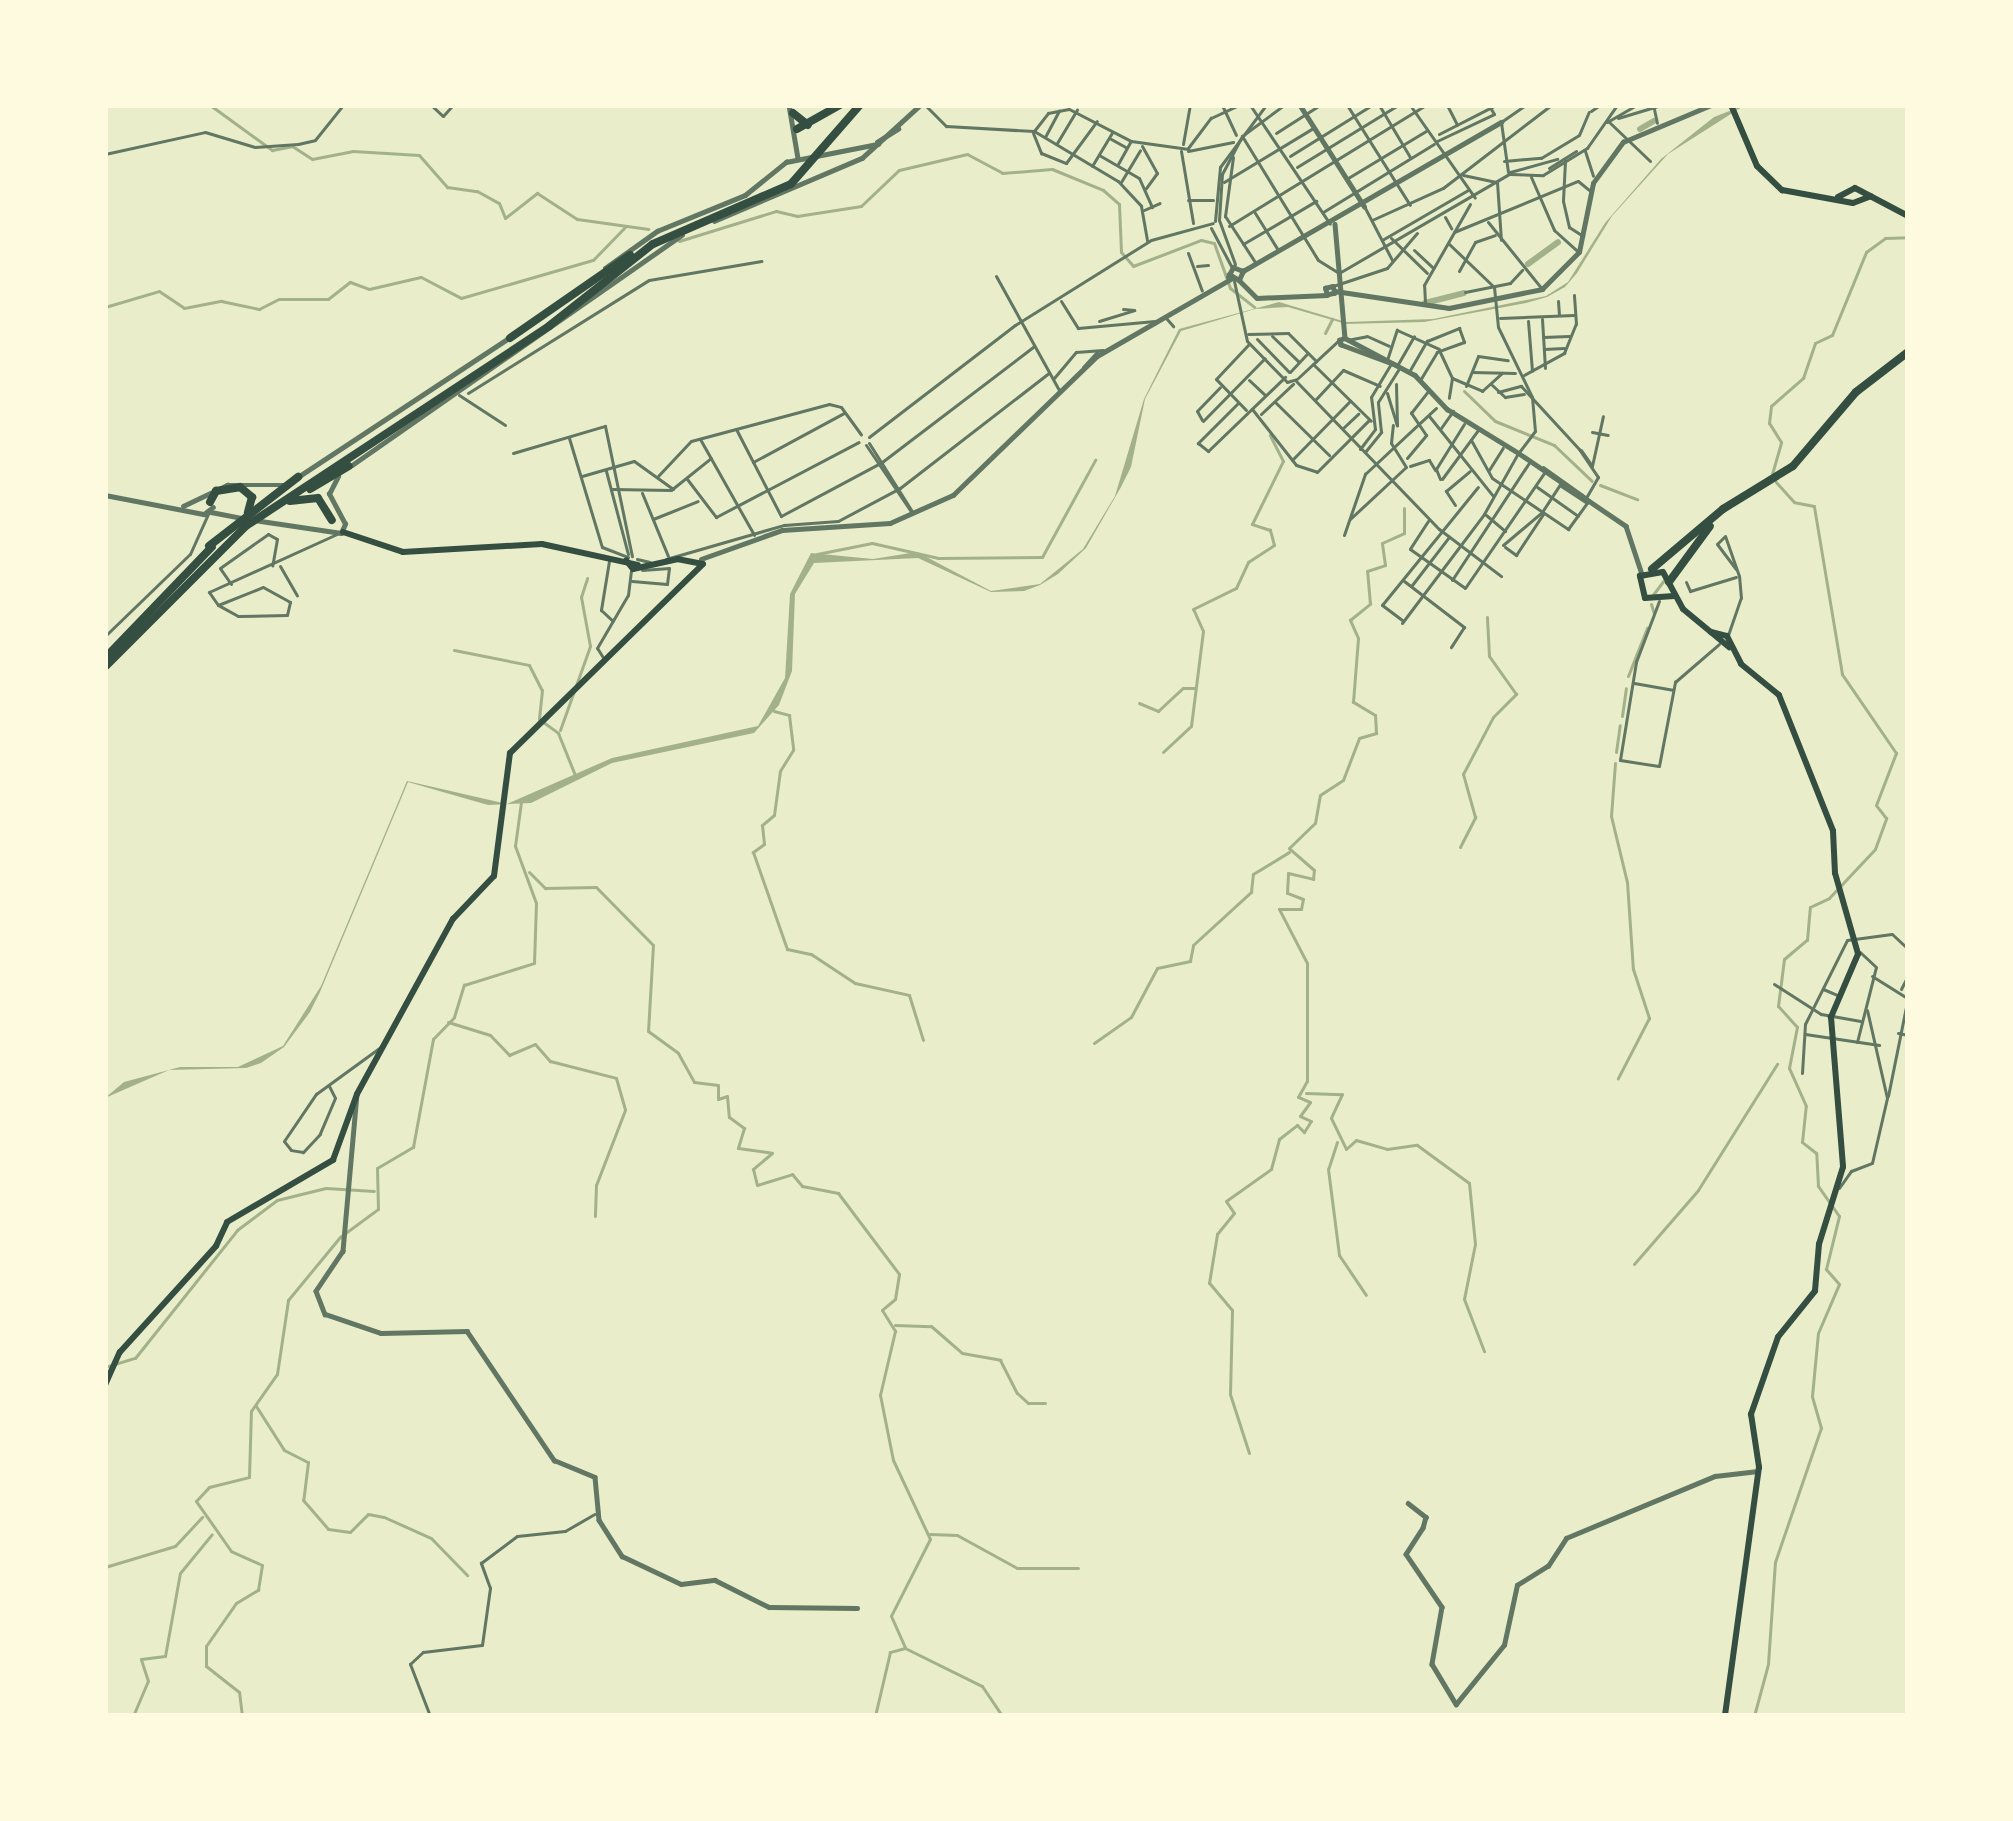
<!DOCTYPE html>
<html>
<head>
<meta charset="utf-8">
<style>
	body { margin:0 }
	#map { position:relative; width:2013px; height:1821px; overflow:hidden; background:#e9edc9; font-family:Raleway,sans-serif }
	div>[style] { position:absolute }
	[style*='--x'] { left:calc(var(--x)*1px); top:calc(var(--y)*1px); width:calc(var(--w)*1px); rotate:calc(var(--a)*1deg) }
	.water>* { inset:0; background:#a3b18a }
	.stream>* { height:3px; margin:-1.5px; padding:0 1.5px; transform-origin:1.5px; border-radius:1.5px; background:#a3b18a }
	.canal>* { height:6px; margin:-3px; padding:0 3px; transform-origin:3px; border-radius:3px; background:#a3b18a }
	.minor>* { height:3px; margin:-1.5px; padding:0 1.5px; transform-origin:1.5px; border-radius:1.5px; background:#617663 }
	.tertiary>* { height:4.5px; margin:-2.25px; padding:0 2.25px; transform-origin:2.25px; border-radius:2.25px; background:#617663 }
	.secondary>* { height:6px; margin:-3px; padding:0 3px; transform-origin:3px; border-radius:3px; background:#344e41 }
	.primary>* { height:6px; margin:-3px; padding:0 3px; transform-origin:3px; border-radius:3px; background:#344e41 }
	.trunk>* { height:8px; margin:-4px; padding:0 4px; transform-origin:4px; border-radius:4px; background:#344e41 }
	.motorway>* { height:8px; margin:-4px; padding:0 4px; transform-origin:4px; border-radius:4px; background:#344e41 }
	span { translate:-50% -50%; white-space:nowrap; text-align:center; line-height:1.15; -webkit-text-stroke:9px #fefae0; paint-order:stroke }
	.frame { position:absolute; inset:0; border:108px solid #fefae0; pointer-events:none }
</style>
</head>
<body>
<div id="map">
	<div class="water">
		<i style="clip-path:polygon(1745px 105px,1668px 154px,1612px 216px,1577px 273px,1565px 287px,1547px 297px,1526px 303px,1424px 322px,1346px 324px,1288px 307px,1255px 309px,1181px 331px,1145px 399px,1131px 467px,1121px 487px,1086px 548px,1058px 574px,1040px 585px,1024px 591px,991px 592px,918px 558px,814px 563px,795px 594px,792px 671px,779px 705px,754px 733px,612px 763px,531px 803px,488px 805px,408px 782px,320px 992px,310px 1012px,284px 1047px,261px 1063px,246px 1068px,169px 1070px,105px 1098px,124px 1082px,180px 1067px,238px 1067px,283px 1046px,321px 986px,407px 781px,507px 804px,612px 758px,758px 726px,785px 678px,790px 594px,811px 553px,873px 559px,917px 552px,991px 591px,1040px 584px,1083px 549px,1115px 496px,1144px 399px,1179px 329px,1279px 302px,1346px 322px,1433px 319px,1546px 296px,1568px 282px,1605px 223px,1661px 159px,1714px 117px)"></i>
	</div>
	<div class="stream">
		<i style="--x:210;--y:105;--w:77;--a:36"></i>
		<i style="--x:272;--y:150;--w:20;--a:-11"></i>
		<i style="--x:292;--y:146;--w:24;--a:33"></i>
		<i style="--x:312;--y:159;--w:42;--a:-11"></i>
		<i style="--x:353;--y:151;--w:66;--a:3.5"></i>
		<i style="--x:419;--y:155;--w:43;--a:48.8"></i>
		<i style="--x:447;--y:187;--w:30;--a:8"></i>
		<i style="--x:477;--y:191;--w:25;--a:29"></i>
		<i style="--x:499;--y:203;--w:16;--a:68"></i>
		<i style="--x:505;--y:218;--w:41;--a:-38"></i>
		<i style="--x:537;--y:193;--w:48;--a:33"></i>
		<i style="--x:577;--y:219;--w:72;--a:8"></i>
		<i style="--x:679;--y:241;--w:102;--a:-17.2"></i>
		<i style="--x:776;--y:211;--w:22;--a:13"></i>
		<i style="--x:797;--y:216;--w:65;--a:-8.9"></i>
		<i style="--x:861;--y:206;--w:52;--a:-43.5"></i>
		<i style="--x:899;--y:170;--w:70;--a:-13.2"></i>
		<i style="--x:967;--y:154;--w:40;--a:28"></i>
		<i style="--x:1002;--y:173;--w:50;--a:-4.6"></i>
		<i style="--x:1052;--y:169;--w:55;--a:22.4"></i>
		<i style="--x:1103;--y:190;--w:21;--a:41"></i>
		<i style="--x:1119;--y:204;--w:48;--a:87.6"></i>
		<i style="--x:1121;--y:252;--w:18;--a:49"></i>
		<i style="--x:1133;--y:266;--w:73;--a:-20.9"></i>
		<i style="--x:1201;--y:240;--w:13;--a:13"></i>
		<i style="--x:1214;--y:243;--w:48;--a:70.4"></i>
		<i style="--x:1230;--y:288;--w:31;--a:38"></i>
		<i style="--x:105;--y:307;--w:56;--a:-16.5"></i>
		<i style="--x:159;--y:291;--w:30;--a:34"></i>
		<i style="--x:184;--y:308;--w:38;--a:-11"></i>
		<i style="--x:221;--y:301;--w:39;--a:12"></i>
		<i style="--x:259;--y:309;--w:22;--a:-27"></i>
		<i style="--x:279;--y:299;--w:49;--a:0"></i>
		<i style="--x:328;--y:299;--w:28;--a:-38"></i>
		<i style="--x:350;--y:282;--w:20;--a:20"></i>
		<i style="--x:369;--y:289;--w:53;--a:-13"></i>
		<i style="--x:421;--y:277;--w:45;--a:27.7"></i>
		<i style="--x:461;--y:298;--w:137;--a:-16.1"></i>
		<i style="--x:593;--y:260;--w:47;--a:-45.9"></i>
		<i style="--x:1325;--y:333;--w:16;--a:-63"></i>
		<i style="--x:1464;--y:391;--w:43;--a:44.1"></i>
		<i style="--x:1495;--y:421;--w:64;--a:22.1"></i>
		<i style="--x:1554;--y:445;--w:52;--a:43.5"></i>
		<i style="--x:1772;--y:474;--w:33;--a:-74"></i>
		<i style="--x:1781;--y:442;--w:22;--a:-122"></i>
		<i style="--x:1769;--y:423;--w:17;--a:-83"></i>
		<i style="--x:1771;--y:406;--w:43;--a:-41.2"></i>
		<i style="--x:1803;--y:378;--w:37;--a:-71"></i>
		<i style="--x:1815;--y:343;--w:19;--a:-25"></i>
		<i style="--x:1832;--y:335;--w:90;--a:-67.7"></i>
		<i style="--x:1866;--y:252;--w:24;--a:-36"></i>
		<i style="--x:1885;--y:238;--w:23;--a:-2"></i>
		<i style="--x:1600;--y:485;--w:40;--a:21"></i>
		<i style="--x:817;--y:554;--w:56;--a:-11.3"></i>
		<i style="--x:872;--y:543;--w:68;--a:12.8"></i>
		<i style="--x:938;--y:558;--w:104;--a:-0.6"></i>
		<i style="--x:1042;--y:557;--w:111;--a:-61.3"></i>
		<i style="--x:1652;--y:596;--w:20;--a:-53"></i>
		<i style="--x:1651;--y:604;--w:10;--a:73"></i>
		<i style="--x:454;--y:650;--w:76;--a:11.3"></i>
		<i style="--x:529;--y:665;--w:28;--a:63"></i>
		<i style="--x:542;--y:690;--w:29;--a:96"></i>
		<i style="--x:539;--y:719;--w:24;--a:36"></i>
		<i style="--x:558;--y:733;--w:45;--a:68"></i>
		<i style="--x:1628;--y:676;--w:52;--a:-68.4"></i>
		<i style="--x:1139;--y:703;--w:21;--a:23"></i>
		<i style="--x:1158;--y:711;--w:34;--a:-43"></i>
		<i style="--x:1183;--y:688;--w:11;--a:0"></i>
		<i style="--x:774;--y:711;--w:16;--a:15"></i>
		<i style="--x:789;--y:715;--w:35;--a:83"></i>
		<i style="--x:793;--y:750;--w:25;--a:122"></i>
		<i style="--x:780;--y:771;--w:44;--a:97.8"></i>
		<i style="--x:774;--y:815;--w:16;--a:140"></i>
		<i style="--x:762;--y:825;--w:19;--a:84"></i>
		<i style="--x:764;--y:844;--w:14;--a:144"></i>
		<i style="--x:753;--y:852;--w:103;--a:70.7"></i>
		<i style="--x:787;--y:949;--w:25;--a:12"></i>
		<i style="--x:811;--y:954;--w:53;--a:33.4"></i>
		<i style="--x:855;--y:983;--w:55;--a:12.5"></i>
		<i style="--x:909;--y:995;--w:47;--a:72.7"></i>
		<i style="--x:1622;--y:716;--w:28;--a:-82"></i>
		<i style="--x:560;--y:730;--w:89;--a:-70.3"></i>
		<i style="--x:590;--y:646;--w:50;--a:-100.4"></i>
		<i style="--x:581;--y:597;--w:20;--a:-72"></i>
		<i style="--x:1163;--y:752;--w:38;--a:-43"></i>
		<i style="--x:1191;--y:726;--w:96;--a:-82.8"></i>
		<i style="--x:1203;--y:631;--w:24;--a:-114"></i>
		<i style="--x:1193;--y:609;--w:48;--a:-26"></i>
		<i style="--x:1236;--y:588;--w:29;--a:-65"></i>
		<i style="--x:1248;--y:562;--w:31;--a:-33"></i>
		<i style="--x:1274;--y:545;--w:16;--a:-105"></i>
		<i style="--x:1270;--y:530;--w:19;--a:-162"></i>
		<i style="--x:1252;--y:524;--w:70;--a:-63.8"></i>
		<i style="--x:1283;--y:461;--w:29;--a:-117"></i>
		<i style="--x:1616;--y:752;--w:27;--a:-82"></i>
		<i style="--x:1615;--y:763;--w:53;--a:94.3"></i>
		<i style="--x:1611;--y:816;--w:68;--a:76.4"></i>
		<i style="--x:1627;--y:882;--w:87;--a:86.1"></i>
		<i style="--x:1633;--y:969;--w:52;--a:71.9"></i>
		<i style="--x:1649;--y:1018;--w:68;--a:117.3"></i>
		<i style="--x:1460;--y:847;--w:34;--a:-63"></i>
		<i style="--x:1475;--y:817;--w:45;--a:-105.6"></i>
		<i style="--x:1463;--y:774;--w:64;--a:-62.2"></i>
		<i style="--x:1493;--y:717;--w:33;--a:-45"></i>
		<i style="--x:1516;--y:694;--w:47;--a:-125.4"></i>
		<i style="--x:1489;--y:656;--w:39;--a:-93"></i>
		<i style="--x:529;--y:872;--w:23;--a:45"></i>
		<i style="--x:545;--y:888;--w:51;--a:-1.1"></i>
		<i style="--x:596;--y:887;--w:81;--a:45.5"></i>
		<i style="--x:653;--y:945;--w:86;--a:93.3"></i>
		<i style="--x:648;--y:1031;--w:37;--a:36"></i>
		<i style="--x:678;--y:1053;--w:33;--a:61"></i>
		<i style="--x:694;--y:1082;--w:24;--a:7"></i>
		<i style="--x:718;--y:1085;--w:14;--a:90"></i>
		<i style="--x:718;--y:1099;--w:9;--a:-18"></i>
		<i style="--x:727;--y:1096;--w:21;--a:85"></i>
		<i style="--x:729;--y:1117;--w:19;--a:36"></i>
		<i style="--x:744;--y:1128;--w:21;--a:107"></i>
		<i style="--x:738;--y:1148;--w:34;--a:8"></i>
		<i style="--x:772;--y:1153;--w:25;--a:140"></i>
		<i style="--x:753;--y:1169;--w:16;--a:76"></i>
		<i style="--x:757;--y:1185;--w:37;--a:-17"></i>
		<i style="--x:792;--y:1174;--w:16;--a:50"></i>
		<i style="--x:802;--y:1186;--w:37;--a:11"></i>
		<i style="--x:838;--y:1193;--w:101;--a:53"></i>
		<i style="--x:899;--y:1274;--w:25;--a:99"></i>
		<i style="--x:895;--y:1299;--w:17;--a:140"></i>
		<i style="--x:882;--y:1310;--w:25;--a:58"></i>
		<i style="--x:895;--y:1331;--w:66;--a:103.2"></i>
		<i style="--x:880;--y:1395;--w:66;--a:78.7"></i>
		<i style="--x:893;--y:1460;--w:87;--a:64.9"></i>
		<i style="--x:930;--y:1539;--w:86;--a:116.9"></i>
		<i style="--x:891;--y:1616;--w:35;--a:66"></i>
		<i style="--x:905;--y:1648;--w:16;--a:165"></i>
		<i style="--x:890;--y:1652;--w:66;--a:103.2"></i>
		<i style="--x:448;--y:1022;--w:44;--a:17.2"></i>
		<i style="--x:490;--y:1035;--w:28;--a:46"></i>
		<i style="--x:509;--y:1055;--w:28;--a:-23"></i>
		<i style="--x:535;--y:1044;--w:23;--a:49"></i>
		<i style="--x:550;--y:1061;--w:68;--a:14.4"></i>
		<i style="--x:616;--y:1078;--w:33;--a:74"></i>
		<i style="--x:625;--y:1110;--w:80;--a:111.1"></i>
		<i style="--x:596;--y:1185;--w:31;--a:92"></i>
		<i style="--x:1094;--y:1043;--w:45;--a:-35.1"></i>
		<i style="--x:1131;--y:1017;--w:55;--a:-62"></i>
		<i style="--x:1157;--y:968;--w:34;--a:-12"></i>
		<i style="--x:1190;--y:961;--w:16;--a:-79"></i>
		<i style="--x:1193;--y:945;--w:79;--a:-42.4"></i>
		<i style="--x:1251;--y:892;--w:18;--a:-84"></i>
		<i style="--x:1253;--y:874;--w:42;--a:-31.4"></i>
		<i style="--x:1306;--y:1093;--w:36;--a:2"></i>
		<i style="--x:1342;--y:1094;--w:26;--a:115"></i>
		<i style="--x:1331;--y:1118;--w:34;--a:64"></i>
		<i style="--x:1346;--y:1149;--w:13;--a:-42"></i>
		<i style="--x:1356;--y:1140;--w:32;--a:16"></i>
		<i style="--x:1387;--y:1149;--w:30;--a:-8"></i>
		<i style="--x:1417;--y:1145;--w:64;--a:36.2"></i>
		<i style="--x:1469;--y:1183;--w:61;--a:84.4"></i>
		<i style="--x:1475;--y:1244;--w:56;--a:101.3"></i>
		<i style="--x:1464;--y:1299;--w:56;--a:69"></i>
		<i style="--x:1337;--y:1142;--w:28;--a:108"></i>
		<i style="--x:1328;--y:1169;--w:87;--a:82.7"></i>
		<i style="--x:1339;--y:1255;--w:48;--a:56"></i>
		<i style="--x:1634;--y:1264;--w:98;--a:-49.1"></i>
		<i style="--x:1698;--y:1190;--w:149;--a:-57.9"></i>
		<i style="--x:895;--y:1325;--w:36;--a:2"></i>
		<i style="--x:931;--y:1326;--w:41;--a:41.1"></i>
		<i style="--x:962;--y:1353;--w:39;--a:10"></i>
		<i style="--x:1000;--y:1360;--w:37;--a:63"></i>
		<i style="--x:1017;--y:1393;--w:15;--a:42"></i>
		<i style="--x:1028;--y:1403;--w:17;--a:0"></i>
		<i style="--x:105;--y:1367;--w:31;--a:-17"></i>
		<i style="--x:135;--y:1358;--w:164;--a:-51.4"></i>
		<i style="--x:237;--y:1230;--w:50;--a:-36.9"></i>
		<i style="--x:277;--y:1200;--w:50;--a:-13.8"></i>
		<i style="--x:326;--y:1188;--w:48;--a:3.6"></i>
		<i style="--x:256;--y:1406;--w:52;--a:57.5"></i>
		<i style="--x:284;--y:1450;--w:27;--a:27"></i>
		<i style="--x:308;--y:1462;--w:38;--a:97"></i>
		<i style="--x:303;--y:1500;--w:38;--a:49"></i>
		<i style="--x:328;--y:1529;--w:22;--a:8"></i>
		<i style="--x:350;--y:1532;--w:25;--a:-45"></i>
		<i style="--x:368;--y:1514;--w:16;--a:11"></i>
		<i style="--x:384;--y:1517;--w:51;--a:24.1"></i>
		<i style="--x:431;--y:1538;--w:52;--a:45.8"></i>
		<i style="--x:1249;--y:1453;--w:62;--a:-107.9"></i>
		<i style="--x:1230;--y:1394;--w:84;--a:-88.6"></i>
		<i style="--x:1232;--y:1310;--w:35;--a:-130"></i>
		<i style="--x:1209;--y:1283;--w:50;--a:-80.7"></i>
		<i style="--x:1217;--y:1234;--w:27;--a:-51"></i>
		<i style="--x:1234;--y:1213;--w:14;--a:-124"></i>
		<i style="--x:1226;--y:1201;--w:55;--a:-35.4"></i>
		<i style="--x:1271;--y:1169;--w:31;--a:-75"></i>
		<i style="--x:1279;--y:1139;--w:23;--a:-38"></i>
		<i style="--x:1297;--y:1125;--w:10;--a:45"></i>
		<i style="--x:1304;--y:1132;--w:13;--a:-58"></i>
		<i style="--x:1311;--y:1121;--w:12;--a:-156"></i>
		<i style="--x:1300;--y:1116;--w:17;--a:-54"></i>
		<i style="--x:1310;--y:1102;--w:13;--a:-157"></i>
		<i style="--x:1298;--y:1097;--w:18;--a:-61"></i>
		<i style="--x:1307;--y:1081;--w:118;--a:-90"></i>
		<i style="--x:1307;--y:963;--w:61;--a:-117.4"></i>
		<i style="--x:1279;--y:909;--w:22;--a:0"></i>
		<i style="--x:1301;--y:909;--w:10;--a:-79"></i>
		<i style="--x:1303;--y:899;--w:17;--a:-159"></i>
		<i style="--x:1287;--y:893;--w:20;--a:-87"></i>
		<i style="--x:1288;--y:873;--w:26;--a:13"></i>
		<i style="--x:1313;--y:879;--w:9;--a:-84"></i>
		<i style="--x:1314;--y:870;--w:33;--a:-139"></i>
		<i style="--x:1289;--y:848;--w:36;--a:-44"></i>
		<i style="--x:1315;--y:823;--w:28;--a:-80"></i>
		<i style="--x:1320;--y:795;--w:27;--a:-33"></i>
		<i style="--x:1343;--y:780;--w:45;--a:-69.1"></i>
		<i style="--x:1359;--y:738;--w:18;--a:-16"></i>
		<i style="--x:1376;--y:733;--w:18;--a:-93"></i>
		<i style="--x:1375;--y:715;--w:26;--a:-149"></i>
		<i style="--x:1353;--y:702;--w:64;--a:-85.5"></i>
		<i style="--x:1358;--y:638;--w:20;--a:-114"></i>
		<i style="--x:1350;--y:620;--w:26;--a:-39"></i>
		<i style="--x:1370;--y:604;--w:33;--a:-95"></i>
		<i style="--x:1367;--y:571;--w:19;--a:-18"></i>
		<i style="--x:1385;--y:565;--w:22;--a:-98"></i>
		<i style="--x:1382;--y:543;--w:24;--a:-24"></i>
		<i style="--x:1404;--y:533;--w:25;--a:-90"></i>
		<i style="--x:930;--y:1534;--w:27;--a:2"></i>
		<i style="--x:957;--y:1535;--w:68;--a:28.8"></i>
		<i style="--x:1017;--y:1568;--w:61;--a:0"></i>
		<i style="--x:105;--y:1567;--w:73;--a:-16.7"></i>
		<i style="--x:175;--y:1546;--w:40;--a:-47"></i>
		<i style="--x:905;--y:1648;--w:86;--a:26.3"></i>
		<i style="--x:982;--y:1686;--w:36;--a:56"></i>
		<i style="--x:133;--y:1716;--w:38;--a:-67"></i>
		<i style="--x:148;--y:1681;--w:23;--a:-108"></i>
		<i style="--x:141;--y:1659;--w:24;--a:-7"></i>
		<i style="--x:165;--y:1656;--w:84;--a:-79.8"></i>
		<i style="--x:180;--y:1573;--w:50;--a:-50.6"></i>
		<i style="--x:242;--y:1716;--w:24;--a:-97"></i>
		<i style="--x:239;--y:1692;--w:42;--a:-141.8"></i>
		<i style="--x:206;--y:1666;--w:20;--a:-90"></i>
		<i style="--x:206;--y:1646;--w:52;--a:-55.1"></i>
		<i style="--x:236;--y:1603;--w:26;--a:-31"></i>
		<i style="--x:258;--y:1590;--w:25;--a:-81"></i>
		<i style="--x:262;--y:1565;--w:34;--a:-156"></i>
		<i style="--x:231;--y:1551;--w:61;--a:-125"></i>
		<i style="--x:196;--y:1501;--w:19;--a:-47"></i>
		<i style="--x:209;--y:1487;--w:41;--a:-14"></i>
		<i style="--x:249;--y:1477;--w:66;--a:-88.3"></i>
		<i style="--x:251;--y:1411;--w:45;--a:-54.9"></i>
		<i style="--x:277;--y:1374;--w:75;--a:-81.5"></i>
		<i style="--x:288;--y:1300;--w:82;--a:-50.5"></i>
		<i style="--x:340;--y:1237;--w:47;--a:-36.4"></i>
		<i style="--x:378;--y:1209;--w:41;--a:-91.4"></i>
		<i style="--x:377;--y:1168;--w:42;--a:-30.3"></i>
		<i style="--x:413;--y:1147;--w:110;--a:-79.5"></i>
		<i style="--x:433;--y:1039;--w:30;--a:-46"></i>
		<i style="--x:454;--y:1017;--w:34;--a:-73"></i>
		<i style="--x:464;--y:985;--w:73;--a:-17.4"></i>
		<i style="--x:534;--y:963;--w:60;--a:-88.1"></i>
		<i style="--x:536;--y:903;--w:61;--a:-110.2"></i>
		<i style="--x:515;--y:846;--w:44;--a:-82.2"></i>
		<i style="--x:1754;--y:1716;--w:54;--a:-74.9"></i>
		<i style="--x:1768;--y:1664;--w:102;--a:-86.1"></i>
		<i style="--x:1775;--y:1562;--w:142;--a:-71.1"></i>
		<i style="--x:1821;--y:1428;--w:33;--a:-106"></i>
		<i style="--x:1812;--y:1396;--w:63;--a:-84.6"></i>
		<i style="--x:1818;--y:1333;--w:53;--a:-66.8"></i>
		<i style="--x:1839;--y:1284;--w:20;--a:-131"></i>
		<i style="--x:1826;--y:1269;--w:55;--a:-76.2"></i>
		<i style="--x:1839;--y:1216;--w:37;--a:-125"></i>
		<i style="--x:1818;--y:1186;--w:33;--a:-93"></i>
		<i style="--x:1816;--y:1153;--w:18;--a:-142"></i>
		<i style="--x:1802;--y:1142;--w:36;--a:-84"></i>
		<i style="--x:1806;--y:1106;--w:42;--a:-114.1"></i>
		<i style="--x:1789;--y:1068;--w:42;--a:-79"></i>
		<i style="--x:1797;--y:1027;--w:28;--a:-132"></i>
		<i style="--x:1778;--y:1006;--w:47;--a:-82.7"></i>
		<i style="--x:1784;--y:959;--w:30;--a:-40"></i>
		<i style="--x:1807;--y:940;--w:33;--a:-85"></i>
		<i style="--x:1810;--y:907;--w:21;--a:-25"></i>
		<i style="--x:1829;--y:898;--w:67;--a:-46.8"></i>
		<i style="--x:1875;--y:849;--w:33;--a:-70"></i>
		<i style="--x:1886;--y:818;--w:16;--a:-128"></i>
		<i style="--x:1876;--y:805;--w:56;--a:-69"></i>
		<i style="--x:1896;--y:753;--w:96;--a:-124.4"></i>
		<i style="--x:1842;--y:674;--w:170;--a:-99.5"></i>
		<i style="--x:1814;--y:506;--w:20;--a:-169"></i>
		<i style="--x:1794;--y:502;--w:27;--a:-132"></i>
	</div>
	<div class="canal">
		<i style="--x:1640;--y:129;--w:16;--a:-30"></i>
		<i style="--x:1528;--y:264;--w:37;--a:-36"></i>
		<i style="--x:1425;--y:303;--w:40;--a:-14.4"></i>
	</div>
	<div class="minor">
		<i style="--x:431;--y:105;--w:16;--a:43"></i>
		<i style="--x:443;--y:116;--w:15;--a:-48"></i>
		<i style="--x:925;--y:105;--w:30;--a:45"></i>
		<i style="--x:946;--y:126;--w:88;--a:3.3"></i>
		<i style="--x:1034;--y:131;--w:98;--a:30.8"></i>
		<i style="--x:1118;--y:181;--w:34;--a:47"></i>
		<i style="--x:1141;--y:206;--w:36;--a:80"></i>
		<i style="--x:1222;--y:105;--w:33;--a:65"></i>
		<i style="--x:1250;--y:105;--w:143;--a:56.1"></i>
		<i style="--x:1347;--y:105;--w:118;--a:57.8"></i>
		<i style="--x:1379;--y:105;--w:61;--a:59.2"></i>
		<i style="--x:1410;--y:105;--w:113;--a:55"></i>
		<i style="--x:1447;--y:105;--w:22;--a:63"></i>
		<i style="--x:1654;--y:109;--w:14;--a:78"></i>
		<i style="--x:1591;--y:111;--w:11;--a:-34"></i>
		<i style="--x:1618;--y:118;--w:45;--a:-16.8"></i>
		<i style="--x:1608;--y:121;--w:58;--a:43.6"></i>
		<i style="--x:1607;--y:122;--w:34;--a:-30"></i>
		<i style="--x:1034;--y:131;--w:23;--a:-52"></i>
		<i style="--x:1048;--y:113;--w:21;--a:-11"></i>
		<i style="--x:1069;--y:109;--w:70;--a:27.3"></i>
		<i style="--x:1131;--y:141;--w:58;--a:8"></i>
		<i style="--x:1033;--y:133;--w:22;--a:68"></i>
		<i style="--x:1041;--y:153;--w:27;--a:22"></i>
		<i style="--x:1066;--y:163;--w:52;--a:-53.6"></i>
		<i style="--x:1276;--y:133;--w:52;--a:-32.5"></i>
		<i style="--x:1439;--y:134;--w:64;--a:-27"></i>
		<i style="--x:1242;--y:136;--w:145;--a:58.5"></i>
		<i style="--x:1318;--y:260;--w:25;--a:32"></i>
		<i style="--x:1339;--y:273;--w:197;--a:-30.2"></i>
		<i style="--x:1045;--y:137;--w:30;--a:-62"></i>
		<i style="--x:1111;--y:139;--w:18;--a:29"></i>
		<i style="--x:1437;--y:141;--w:63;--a:-25.3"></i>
		<i style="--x:1494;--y:114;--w:6;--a:-121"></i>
		<i style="--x:1057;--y:143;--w:39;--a:-59"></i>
		<i style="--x:1183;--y:144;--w:40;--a:-80"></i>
		<i style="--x:1142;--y:146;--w:31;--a:61"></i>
		<i style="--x:1157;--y:173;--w:19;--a:126"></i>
		<i style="--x:1188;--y:148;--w:38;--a:-53"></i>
		<i style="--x:1211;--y:118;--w:31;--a:-25"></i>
		<i style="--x:1181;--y:151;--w:73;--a:80.5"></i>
		<i style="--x:1188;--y:151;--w:46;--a:-11.3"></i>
		<i style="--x:1585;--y:151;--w:26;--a:72"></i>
		<i style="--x:105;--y:154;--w:102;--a:-12.4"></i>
		<i style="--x:205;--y:132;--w:52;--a:16.7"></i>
		<i style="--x:255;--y:147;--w:43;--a:-4"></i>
		<i style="--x:298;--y:144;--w:17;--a:-13"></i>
		<i style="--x:315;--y:140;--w:45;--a:-51.3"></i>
		<i style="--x:1099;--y:155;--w:46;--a:29.9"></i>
		<i style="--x:1139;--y:178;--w:32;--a:66"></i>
		<i style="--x:1290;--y:156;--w:97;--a:-31.9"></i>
		<i style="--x:1233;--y:157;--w:60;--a:97.7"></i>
		<i style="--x:1225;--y:216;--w:55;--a:56.9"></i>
		<i style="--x:1504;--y:161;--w:37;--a:-5"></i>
		<i style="--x:1541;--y:158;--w:44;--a:-31.2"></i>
		<i style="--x:1579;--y:135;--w:25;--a:-67"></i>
		<i style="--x:1565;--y:161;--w:40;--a:92.9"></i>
		<i style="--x:1563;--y:201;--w:27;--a:77"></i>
		<i style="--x:1569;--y:227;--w:17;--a:33"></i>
		<i style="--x:1118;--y:164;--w:26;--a:-61"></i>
		<i style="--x:1092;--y:166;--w:39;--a:-59"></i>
		<i style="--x:1297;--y:167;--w:119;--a:-31.5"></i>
		<i style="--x:1549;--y:168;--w:32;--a:-32"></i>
		<i style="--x:1508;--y:172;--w:50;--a:-98"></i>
		<i style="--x:1501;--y:122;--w:29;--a:-35"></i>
		<i style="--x:1510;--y:172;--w:49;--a:-15.5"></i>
		<i style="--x:1510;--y:174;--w:33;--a:2"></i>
		<i style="--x:1543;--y:175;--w:52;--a:-31.5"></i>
		<i style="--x:1587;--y:148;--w:52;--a:-55.1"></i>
		<i style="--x:1463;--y:175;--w:35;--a:12"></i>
		<i style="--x:1497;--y:182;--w:58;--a:86.1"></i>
		<i style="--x:1531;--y:177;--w:58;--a:66.5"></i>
		<i style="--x:1554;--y:230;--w:30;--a:42"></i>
		<i style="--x:1348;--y:178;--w:91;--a:-31.1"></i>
		<i style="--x:1121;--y:182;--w:37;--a:-59"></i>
		<i style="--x:1224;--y:182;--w:104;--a:-31.2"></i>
		<i style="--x:1188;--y:200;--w:25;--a:0"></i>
		<i style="--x:1364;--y:206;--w:61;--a:62.6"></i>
		<i style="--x:1144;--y:210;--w:17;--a:-24"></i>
		<i style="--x:1323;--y:212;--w:130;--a:-31.5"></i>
		<i style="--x:1255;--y:213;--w:44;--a:58.1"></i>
		<i style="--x:1445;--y:217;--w:13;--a:61"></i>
		<i style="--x:1372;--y:220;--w:78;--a:-24.3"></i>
		<i style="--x:1443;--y:188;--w:136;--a:-37.5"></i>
		<i style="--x:1215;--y:221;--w:54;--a:-84.7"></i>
		<i style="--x:1220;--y:167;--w:77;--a:-53.4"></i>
		<i style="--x:1488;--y:222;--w:86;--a:51.1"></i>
		<i style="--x:1229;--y:226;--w:231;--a:-31.6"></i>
		<i style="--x:1211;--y:228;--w:43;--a:62.2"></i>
		<i style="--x:1454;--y:232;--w:134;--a:-22.4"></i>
		<i style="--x:1578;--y:181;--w:14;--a:39"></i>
		<i style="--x:1391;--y:238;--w:50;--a:44.2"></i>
		<i style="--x:1382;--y:240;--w:99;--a:-30.2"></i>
		<i style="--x:1448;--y:243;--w:64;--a:43.7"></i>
		<i style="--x:1494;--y:287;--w:40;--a:84.3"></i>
		<i style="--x:1498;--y:327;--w:78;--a:64.1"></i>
		<i style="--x:1532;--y:397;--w:34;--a:85"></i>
		<i style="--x:1535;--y:431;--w:26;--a:127"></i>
		<i style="--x:1243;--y:244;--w:85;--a:-30.5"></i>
		<i style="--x:1414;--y:250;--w:25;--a:43"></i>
		<i style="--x:1188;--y:253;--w:40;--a:69.8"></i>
		<i style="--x:1235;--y:264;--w:47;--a:-110"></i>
		<i style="--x:1219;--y:220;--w:46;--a:-86.3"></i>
		<i style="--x:1222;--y:174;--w:43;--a:-62.2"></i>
		<i style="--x:1242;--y:136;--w:52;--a:-36.4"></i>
		<i style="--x:1197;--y:266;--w:11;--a:-5"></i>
		<i style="--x:1459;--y:271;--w:33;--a:-61"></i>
		<i style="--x:1475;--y:242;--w:21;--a:-19"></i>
		<i style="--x:996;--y:276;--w:130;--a:61.1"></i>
		<i style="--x:1234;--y:281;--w:61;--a:77.8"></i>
		<i style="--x:1247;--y:341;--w:57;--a:45.7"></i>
		<i style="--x:1287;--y:382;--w:10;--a:-17"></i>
		<i style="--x:1333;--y:286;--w:57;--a:-18.4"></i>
		<i style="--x:1387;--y:268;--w:46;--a:-49.4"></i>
		<i style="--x:1465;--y:292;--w:46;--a:-11.3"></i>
		<i style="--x:1510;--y:283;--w:18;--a:-47"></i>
		<i style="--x:1061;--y:301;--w:32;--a:58"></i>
		<i style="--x:1078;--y:328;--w:77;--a:-5.2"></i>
		<i style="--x:1558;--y:301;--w:13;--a:86"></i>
		<i style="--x:1425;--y:302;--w:17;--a:-93"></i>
		<i style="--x:1424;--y:285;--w:93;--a:-60.4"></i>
		<i style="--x:1166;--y:318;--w:11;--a:49"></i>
		<i style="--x:1500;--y:318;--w:74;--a:-2.3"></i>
		<i style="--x:1542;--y:319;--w:49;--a:86.5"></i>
		<i style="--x:1099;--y:321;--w:37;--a:-17"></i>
		<i style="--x:1134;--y:310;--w:11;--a:-175"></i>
		<i style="--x:1528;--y:321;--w:50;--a:85.4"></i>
		<i style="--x:1248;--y:334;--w:40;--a:-1.4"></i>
		<i style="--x:1288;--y:333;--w:40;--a:45"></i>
		<i style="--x:1272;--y:336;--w:37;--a:44"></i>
		<i style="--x:1543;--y:337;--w:26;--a:-2"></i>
		<i style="--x:1257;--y:339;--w:46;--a:45.9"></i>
		<i style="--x:1347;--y:340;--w:20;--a:-11"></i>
		<i style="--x:1367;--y:336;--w:24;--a:24"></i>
		<i style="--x:1544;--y:349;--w:20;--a:-3"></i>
		<i style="--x:1439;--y:350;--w:31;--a:65"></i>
		<i style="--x:1452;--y:378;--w:20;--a:99"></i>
		<i style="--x:1387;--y:360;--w:32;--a:-72"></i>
		<i style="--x:1397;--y:330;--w:46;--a:24.3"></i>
		<i style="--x:1313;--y:364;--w:81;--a:44.5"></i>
		<i style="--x:1398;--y:364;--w:32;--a:-60"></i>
		<i style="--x:1083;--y:367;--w:21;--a:-47"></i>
		<i style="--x:1410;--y:370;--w:34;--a:-60"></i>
		<i style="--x:1427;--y:341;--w:35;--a:-22"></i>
		<i style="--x:1459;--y:328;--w:15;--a:70"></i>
		<i style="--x:1464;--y:342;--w:29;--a:160"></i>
		<i style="--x:1437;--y:352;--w:31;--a:121"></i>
		<i style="--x:1290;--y:372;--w:25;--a:-47"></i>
		<i style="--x:1472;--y:372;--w:43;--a:1.3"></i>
		<i style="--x:1524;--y:375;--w:46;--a:-28.8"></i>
		<i style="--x:1564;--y:353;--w:31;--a:-68"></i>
		<i style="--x:1576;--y:324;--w:29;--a:-94"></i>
		<i style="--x:1054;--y:378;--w:34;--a:-50"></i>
		<i style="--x:1076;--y:352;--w:27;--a:-4"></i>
		<i style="--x:1298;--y:378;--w:56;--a:-42.8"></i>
		<i style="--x:1452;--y:378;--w:33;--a:23"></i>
		<i style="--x:1482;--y:391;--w:27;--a:-42"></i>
		<i style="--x:1249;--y:380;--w:21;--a:43"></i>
		<i style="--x:1296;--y:381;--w:206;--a:46"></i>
		<i style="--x:1439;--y:529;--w:78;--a:37.2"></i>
		<i style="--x:1492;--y:385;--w:18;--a:43"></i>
		<i style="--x:1505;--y:397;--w:19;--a:-9"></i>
		<i style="--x:1466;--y:386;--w:32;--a:-68"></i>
		<i style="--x:1478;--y:356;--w:30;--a:8"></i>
		<i style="--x:1498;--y:392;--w:24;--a:-15"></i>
		<i style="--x:1521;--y:386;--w:86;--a:47.4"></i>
		<i style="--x:1579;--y:449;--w:34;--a:56"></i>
		<i style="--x:1598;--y:477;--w:24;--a:120"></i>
		<i style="--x:468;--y:393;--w:213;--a:-32"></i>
		<i style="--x:649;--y:280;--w:114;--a:-9.6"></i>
		<i style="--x:1387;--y:393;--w:34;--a:73"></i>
		<i style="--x:1397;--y:425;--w:41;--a:-91.4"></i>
		<i style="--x:459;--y:395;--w:55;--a:33.1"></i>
		<i style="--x:1316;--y:399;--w:40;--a:-47"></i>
		<i style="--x:1343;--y:370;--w:40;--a:23.4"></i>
		<i style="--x:1275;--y:402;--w:76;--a:44.5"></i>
		<i style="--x:1238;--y:403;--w:57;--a:135"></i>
		<i style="--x:1198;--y:443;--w:13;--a:39"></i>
		<i style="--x:1208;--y:451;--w:107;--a:-43.9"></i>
		<i style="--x:1252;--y:409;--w:71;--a:51.8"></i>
		<i style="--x:1296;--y:465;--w:22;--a:18"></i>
		<i style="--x:1317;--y:472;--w:74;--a:-45"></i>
		<i style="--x:1246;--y:410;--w:43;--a:-134.1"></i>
		<i style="--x:1216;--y:379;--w:48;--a:-46.7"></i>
		<i style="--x:1261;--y:414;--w:44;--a:-43.2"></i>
		<i style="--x:1429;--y:416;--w:102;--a:51.3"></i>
		<i style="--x:1202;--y:420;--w:10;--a:-119"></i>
		<i style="--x:1197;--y:411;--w:33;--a:-46"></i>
		<i style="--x:1203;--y:421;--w:88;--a:-45.5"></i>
		<i style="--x:1343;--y:428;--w:21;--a:-43"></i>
		<i style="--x:1441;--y:428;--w:21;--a:-55"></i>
		<i style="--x:736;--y:429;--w:98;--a:62.7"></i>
		<i style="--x:1592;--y:432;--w:16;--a:11"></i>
		<i style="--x:869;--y:437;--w:184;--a:-37.5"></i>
		<i style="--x:1015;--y:325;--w:160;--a:-32"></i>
		<i style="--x:1151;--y:240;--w:64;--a:-15.3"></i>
		<i style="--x:569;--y:438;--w:114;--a:73.2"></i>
		<i style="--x:602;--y:547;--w:28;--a:21"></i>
		<i style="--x:700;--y:439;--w:110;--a:60.6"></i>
		<i style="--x:1471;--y:440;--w:43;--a:61.1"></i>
		<i style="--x:1492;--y:478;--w:92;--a:33.9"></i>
		<i style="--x:1568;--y:529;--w:36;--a:-54"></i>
		<i style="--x:869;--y:443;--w:83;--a:57.8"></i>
		<i style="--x:866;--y:445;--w:82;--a:55.9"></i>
		<i style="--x:1360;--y:449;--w:25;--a:-53"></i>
		<i style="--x:1375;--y:429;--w:32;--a:-97"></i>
		<i style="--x:1371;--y:397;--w:37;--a:-59"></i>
		<i style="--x:1581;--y:450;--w:19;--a:55"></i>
		<i style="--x:1592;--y:466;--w:51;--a:-77.6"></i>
		<i style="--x:1365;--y:452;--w:26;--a:-51"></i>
		<i style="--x:1381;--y:432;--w:30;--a:-96"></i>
		<i style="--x:1378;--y:402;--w:41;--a:-57.8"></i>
		<i style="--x:513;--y:453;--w:96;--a:-16.4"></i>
		<i style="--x:605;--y:426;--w:133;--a:78.3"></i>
		<i style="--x:1407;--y:458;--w:30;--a:-50"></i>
		<i style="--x:1426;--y:435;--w:27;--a:-124"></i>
		<i style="--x:1411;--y:413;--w:28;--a:-52"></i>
		<i style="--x:1292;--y:460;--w:83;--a:-45.5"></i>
		<i style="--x:753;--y:462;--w:103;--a:-28.3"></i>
		<i style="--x:1410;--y:466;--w:20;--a:-18"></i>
		<i style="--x:1429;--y:460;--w:12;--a:59"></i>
		<i style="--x:1543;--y:467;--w:50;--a:35.3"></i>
		<i style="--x:1489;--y:470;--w:26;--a:-58"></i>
		<i style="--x:606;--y:471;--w:86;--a:75.2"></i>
		<i style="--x:582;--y:476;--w:54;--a:-16.1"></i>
		<i style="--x:634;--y:461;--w:48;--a:35.7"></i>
		<i style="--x:658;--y:476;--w:48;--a:-46.7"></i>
		<i style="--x:691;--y:441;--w:143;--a:-15"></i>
		<i style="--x:829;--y:404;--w:12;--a:14"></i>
		<i style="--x:841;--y:407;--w:34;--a:54"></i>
		<i style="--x:687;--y:479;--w:48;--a:52.7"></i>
		<i style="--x:716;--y:517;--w:161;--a:-27.7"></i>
		<i style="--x:1440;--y:479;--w:11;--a:-112"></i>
		<i style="--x:1436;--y:469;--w:53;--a:-58.1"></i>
		<i style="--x:1442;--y:479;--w:61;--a:-53.7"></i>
		<i style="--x:1561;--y:486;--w:31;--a:33"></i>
		<i style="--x:1537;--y:487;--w:50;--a:35.3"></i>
		<i style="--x:612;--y:489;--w:59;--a:1"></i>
		<i style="--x:671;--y:490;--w:51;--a:-38.7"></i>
		<i style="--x:642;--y:493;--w:68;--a:67.6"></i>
		<i style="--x:1455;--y:505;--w:17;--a:-123"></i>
		<i style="--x:1446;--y:491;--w:31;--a:-40"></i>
		<i style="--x:1486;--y:515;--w:25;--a:40"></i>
		<i style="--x:781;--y:516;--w:115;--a:-28.1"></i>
		<i style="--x:882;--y:462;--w:191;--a:-37.3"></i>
		<i style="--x:653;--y:519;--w:48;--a:-21.8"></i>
		<i style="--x:1350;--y:519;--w:76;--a:-42.9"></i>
		<i style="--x:1406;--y:467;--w:28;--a:-122"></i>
		<i style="--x:1391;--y:443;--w:18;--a:-84"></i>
		<i style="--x:1428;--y:521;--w:33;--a:123"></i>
		<i style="--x:1410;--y:549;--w:67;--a:35.3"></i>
		<i style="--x:1465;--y:588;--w:140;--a:-55.5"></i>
		<i style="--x:1344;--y:535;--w:65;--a:-71"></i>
		<i style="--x:1365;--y:474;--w:97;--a:-42.9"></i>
		<i style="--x:1503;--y:545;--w:51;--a:-40.2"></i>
		<i style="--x:1542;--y:512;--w:33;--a:-57"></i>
		<i style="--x:1505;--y:547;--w:14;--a:36"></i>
		<i style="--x:1516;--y:555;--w:49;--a:-56.6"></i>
		<i style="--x:637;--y:559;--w:13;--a:13"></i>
		<i style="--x:666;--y:559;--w:123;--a:-16.1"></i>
		<i style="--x:784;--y:525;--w:54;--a:-4.2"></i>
		<i style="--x:838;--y:521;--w:70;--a:-28"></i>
		<i style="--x:900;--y:488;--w:188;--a:-37.7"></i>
		<i style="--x:609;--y:561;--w:50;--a:99.3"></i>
		<i style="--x:601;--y:610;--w:16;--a:43"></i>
		<i style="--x:280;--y:566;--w:34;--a:60"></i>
		<i style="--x:1452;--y:580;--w:140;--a:-56.7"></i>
		<i style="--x:632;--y:581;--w:35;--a:5"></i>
		<i style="--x:667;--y:584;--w:16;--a:-83"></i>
		<i style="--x:669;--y:568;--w:27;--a:176"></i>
		<i style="--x:1404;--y:581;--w:76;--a:37.5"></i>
		<i style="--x:1464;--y:627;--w:24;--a:123"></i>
		<i style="--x:1686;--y:582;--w:10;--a:66"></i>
		<i style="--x:1690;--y:591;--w:48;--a:-16.9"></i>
		<i style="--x:231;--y:584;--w:19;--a:-125"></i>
		<i style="--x:220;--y:568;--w:59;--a:-35.3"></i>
		<i style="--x:268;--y:534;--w:10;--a:29"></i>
		<i style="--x:277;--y:539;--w:27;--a:100"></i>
		<i style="--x:1412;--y:585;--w:61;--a:-52.4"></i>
		<i style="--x:1659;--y:601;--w:65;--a:110.7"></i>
		<i style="--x:1636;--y:662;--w:99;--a:99.3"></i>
		<i style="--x:1620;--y:760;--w:39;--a:9"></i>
		<i style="--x:1659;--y:766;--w:86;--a:-79.2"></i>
		<i style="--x:1675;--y:682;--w:58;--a:-40.8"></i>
		<i style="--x:218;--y:605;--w:48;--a:-21.8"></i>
		<i style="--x:263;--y:587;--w:31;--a:29"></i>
		<i style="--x:290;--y:602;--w:13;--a:103"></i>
		<i style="--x:287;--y:615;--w:49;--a:178.8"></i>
		<i style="--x:238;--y:616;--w:23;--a:-151"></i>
		<i style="--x:218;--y:605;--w:16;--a:-125"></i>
		<i style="--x:209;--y:592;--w:141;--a:-24.4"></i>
		<i style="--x:1402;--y:620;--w:25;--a:-143"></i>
		<i style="--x:1382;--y:605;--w:152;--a:-50.9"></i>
		<i style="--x:1402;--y:623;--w:136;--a:-53"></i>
		<i style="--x:1484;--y:514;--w:68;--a:-60.8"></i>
		<i style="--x:1728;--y:635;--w:39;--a:-71"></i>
		<i style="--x:1741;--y:598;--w:22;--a:-95"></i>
		<i style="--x:1739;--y:576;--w:42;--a:-109.3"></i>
		<i style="--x:1725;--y:536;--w:11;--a:135"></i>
		<i style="--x:1717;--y:544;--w:31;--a:53"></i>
		<i style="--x:105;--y:636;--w:118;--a:-44"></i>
		<i style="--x:190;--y:554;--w:44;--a:-65.8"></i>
		<i style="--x:604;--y:659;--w:13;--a:-122"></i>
		<i style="--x:597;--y:648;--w:61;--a:-59.7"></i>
		<i style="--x:628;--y:595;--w:24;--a:-83"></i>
		<i style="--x:1634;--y:683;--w:39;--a:10"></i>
		<i style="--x:1872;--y:976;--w:41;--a:32.2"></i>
		<i style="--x:1774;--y:984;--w:56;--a:32.6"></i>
		<i style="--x:1821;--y:1014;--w:40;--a:10"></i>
		<i style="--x:1823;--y:989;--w:15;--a:23"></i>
		<i style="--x:1901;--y:989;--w:16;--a:-63"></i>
		<i style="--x:1898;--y:1033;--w:10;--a:11"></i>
		<i style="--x:1805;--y:1034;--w:75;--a:8.5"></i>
		<i style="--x:1857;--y:1042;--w:77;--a:-75.8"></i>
		<i style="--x:1876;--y:967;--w:22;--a:-137"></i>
		<i style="--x:1832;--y:1048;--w:37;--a:85"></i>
		<i style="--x:1802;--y:1073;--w:49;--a:-86.5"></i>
		<i style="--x:1805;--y:1024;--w:94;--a:-63.4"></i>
		<i style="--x:1847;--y:940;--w:45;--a:-7.6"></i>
		<i style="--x:1892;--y:934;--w:22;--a:43"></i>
		<i style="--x:329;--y:1086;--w:13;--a:63"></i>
		<i style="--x:335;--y:1098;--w:39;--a:113"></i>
		<i style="--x:320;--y:1134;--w:25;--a:133"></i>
		<i style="--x:303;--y:1152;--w:12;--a:-171"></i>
		<i style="--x:291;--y:1150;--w:11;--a:-128"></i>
		<i style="--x:284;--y:1141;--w:57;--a:-55.8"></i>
		<i style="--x:316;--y:1094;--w:82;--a:-36"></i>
		<i style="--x:1888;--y:1096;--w:101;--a:-78.6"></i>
		<i style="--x:1839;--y:1188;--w:21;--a:-55"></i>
		<i style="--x:1851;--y:1171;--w:22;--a:-21"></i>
		<i style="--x:1872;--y:1163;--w:67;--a:-77"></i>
		<i style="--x:1887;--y:1098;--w:90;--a:-102.8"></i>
		<i style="--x:430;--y:1716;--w:56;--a:-111"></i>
		<i style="--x:410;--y:1664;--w:18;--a:-43"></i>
		<i style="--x:423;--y:1652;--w:59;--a:-6.8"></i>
		<i style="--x:482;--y:1645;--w:58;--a:-82"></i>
		<i style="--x:490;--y:1588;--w:27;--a:-110"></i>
		<i style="--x:481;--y:1563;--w:45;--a:-36.9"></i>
		<i style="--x:517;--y:1536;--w:48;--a:-5.9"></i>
		<i style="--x:565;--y:1531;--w:34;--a:-30"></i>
	</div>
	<div class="tertiary">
		<i style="--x:789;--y:105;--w:54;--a:80.4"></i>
		<i style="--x:1300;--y:105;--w:120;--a:57.6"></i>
		<i style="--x:877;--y:142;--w:25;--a:-32"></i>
		<i style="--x:714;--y:221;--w:161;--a:-23.1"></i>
		<i style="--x:862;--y:158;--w:79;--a:-42.4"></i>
		<i style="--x:1335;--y:224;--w:114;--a:85"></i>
		<i style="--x:605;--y:268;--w:64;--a:-35.4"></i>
		<i style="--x:657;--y:231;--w:95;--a:-22.2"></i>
		<i style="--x:745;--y:195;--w:53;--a:-38.8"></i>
		<i style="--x:786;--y:162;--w:94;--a:-11.1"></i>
		<i style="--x:1229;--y:274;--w:12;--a:31"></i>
		<i style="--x:1239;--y:280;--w:10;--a:-66"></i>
		<i style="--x:1243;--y:271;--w:298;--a:-30"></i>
		<i style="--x:1228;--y:277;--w:11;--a:-63"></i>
		<i style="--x:1233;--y:267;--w:11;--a:22"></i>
		<i style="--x:1239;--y:280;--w:25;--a:45"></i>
		<i style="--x:1257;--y:298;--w:70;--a:-2.5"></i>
		<i style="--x:1333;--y:286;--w:7;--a:74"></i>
		<i style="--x:1335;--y:293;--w:8;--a:166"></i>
		<i style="--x:1327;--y:295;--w:7;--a:-106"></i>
		<i style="--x:1325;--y:288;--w:8;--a:-14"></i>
		<i style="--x:1335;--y:291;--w:115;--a:8.5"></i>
		<i style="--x:1449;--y:308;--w:95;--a:-11.5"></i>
		<i style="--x:1542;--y:289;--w:52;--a:-45"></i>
		<i style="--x:1579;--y:252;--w:70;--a:-78.5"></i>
		<i style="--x:1593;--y:183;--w:51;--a:-53.8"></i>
		<i style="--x:1623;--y:142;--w:95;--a:-22.8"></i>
		<i style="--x:1395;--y:365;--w:58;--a:-159.7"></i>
		<i style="--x:1341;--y:345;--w:5;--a:-112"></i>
		<i style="--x:1339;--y:340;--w:6;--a:-18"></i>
		<i style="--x:1345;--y:338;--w:79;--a:27.9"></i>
		<i style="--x:1415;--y:375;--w:47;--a:46.7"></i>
		<i style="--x:1447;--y:409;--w:82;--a:31.6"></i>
		<i style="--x:1520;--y:454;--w:128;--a:34.2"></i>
		<i style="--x:1626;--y:526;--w:51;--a:71.6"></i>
		<i style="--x:352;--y:465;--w:402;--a:-34.9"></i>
		<i style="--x:298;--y:477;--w:253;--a:-33.4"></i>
		<i style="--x:105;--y:495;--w:101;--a:10.9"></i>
		<i style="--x:204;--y:514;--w:11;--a:-38"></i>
		<i style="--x:183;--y:506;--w:49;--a:-25.5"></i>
		<i style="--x:227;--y:485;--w:56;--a:0"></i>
		<i style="--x:211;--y:512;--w:33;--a:11"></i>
		<i style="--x:254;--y:520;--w:88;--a:8.5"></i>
		<i style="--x:341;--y:533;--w:10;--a:-66"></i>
		<i style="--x:345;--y:524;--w:34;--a:-118"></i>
		<i style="--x:329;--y:494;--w:20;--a:-63"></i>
		<i style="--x:701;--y:559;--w:86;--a:-19.7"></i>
		<i style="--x:782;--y:530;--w:108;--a:-3.7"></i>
		<i style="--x:890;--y:523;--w:69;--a:-24"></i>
		<i style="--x:953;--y:495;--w:200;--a:-44"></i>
		<i style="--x:1097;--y:356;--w:155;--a:-29.9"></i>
		<i style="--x:357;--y:1094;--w:158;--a:95.1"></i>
		<i style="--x:343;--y:1251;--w:48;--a:124"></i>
		<i style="--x:316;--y:1291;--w:25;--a:69"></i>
		<i style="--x:325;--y:1314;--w:59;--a:18.7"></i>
		<i style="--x:381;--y:1333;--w:86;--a:-1.3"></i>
		<i style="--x:467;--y:1331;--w:156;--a:56"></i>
		<i style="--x:554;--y:1460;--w:44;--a:22.5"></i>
		<i style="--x:595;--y:1477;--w:43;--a:84.7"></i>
		<i style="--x:599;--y:1520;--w:43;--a:57.4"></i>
		<i style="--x:622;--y:1556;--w:65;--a:25.4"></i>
		<i style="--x:681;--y:1584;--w:34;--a:-7"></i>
		<i style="--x:715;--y:1580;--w:60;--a:26.6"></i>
		<i style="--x:769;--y:1607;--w:88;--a:0.7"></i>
		<i style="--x:1408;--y:1503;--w:23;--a:38"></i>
		<i style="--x:1426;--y:1517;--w:11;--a:105"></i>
		<i style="--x:1423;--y:1528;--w:31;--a:123"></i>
		<i style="--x:1406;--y:1554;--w:64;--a:55.8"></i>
		<i style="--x:1442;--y:1607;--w:58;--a:100"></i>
		<i style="--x:1432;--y:1664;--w:47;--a:59"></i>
		<i style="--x:1456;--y:1704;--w:76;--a:-50.9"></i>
		<i style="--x:1504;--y:1645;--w:61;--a:-77.8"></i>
		<i style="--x:1517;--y:1585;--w:36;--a:-32"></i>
		<i style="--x:1548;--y:1566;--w:33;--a:-57"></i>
		<i style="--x:1566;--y:1538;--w:161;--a:-22.6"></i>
		<i style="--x:1715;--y:1476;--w:43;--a:-6.6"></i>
	</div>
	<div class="secondary">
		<i style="--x:343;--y:532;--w:63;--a:18.4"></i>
		<i style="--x:403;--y:552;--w:139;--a:-3.3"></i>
		<i style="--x:542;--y:544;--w:98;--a:12.3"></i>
		<i style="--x:105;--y:1385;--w:36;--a:-66"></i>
		<i style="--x:120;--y:1352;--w:143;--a:-47.8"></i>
		<i style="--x:216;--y:1246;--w:26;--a:-65"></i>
		<i style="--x:227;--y:1222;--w:123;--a:-30.3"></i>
		<i style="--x:333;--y:1160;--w:70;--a:-70"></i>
		<i style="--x:357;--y:1094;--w:200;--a:-61.3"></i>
		<i style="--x:453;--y:919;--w:59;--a:-46.4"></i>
		<i style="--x:494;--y:876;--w:124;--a:-82.6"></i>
		<i style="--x:510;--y:753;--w:270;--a:-44.4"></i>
		<i style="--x:703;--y:564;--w:25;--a:-169"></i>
		<i style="--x:678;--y:559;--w:46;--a:167.5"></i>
		<i style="--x:633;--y:569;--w:11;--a:-128"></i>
	</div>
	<div class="primary">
		<i style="--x:1731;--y:105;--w:66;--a:66.9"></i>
		<i style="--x:1757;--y:166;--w:35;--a:44"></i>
		<i style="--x:1782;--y:190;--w:72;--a:10.4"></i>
		<i style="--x:1853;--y:203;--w:19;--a:-21"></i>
		<i style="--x:1838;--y:197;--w:19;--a:-28"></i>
		<i style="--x:1855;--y:188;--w:60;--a:27.8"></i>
		<i style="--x:1674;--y:596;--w:29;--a:176"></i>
		<i style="--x:1645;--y:598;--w:23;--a:-103"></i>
		<i style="--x:1640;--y:576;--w:23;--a:-10"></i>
		<i style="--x:1663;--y:572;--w:42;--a:61.6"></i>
		<i style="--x:1683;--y:609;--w:60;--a:39.6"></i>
		<i style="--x:1711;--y:632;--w:16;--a:14"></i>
		<i style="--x:1727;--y:636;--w:31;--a:63"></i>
		<i style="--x:1741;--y:664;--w:49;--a:39.2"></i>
		<i style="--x:1779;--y:695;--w:146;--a:68.3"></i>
		<i style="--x:1833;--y:831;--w:42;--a:87.3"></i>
		<i style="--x:1835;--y:873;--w:84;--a:74.1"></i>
		<i style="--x:1858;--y:954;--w:69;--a:113.2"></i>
		<i style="--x:1831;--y:1017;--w:150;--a:85.4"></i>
		<i style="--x:1843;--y:1167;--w:81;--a:107.3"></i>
		<i style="--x:1819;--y:1244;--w:47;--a:94.9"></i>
		<i style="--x:1815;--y:1291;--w:59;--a:128.8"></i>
		<i style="--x:1778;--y:1337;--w:82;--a:109.3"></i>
		<i style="--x:1751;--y:1414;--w:54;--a:81.4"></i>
		<i style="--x:1759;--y:1467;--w:251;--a:97.8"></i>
	</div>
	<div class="trunk">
		<i style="--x:1652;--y:569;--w:93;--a:-40.2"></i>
		<i style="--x:1723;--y:509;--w:82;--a:-31.6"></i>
		<i style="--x:1793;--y:466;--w:97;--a:-49.6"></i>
		<i style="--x:1856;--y:392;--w:66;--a:-37.6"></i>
		<i style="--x:1669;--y:582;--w:69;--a:-53.8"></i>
	</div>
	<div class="motorway">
		<i style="--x:793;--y:113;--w:19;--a:39"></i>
		<i style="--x:797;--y:129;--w:49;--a:-29.2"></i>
		<i style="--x:510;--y:338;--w:146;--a:-34.7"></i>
		<i style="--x:310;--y:489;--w:45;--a:-30.5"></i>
		<i style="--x:290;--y:501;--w:28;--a:-6"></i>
		<i style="--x:318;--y:498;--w:26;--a:58"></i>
		<i style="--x:210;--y:502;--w:13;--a:-61"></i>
		<i style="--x:216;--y:491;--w:24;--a:-9"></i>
		<i style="--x:240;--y:487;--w:16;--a:40"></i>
		<i style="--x:252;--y:497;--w:16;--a:105"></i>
		<i style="--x:209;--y:546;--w:113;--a:-37.8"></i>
		<i style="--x:105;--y:658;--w:154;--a:-46.1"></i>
		<i style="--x:105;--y:667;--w:199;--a:-45"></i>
		<i style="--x:246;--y:526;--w:363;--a:-33.4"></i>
		<i style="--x:549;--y:326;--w:132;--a:-38.3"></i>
		<i style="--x:653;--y:244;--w:150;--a:-23.5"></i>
		<i style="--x:791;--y:184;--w:105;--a:-48.9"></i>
	</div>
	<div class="frame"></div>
</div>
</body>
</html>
